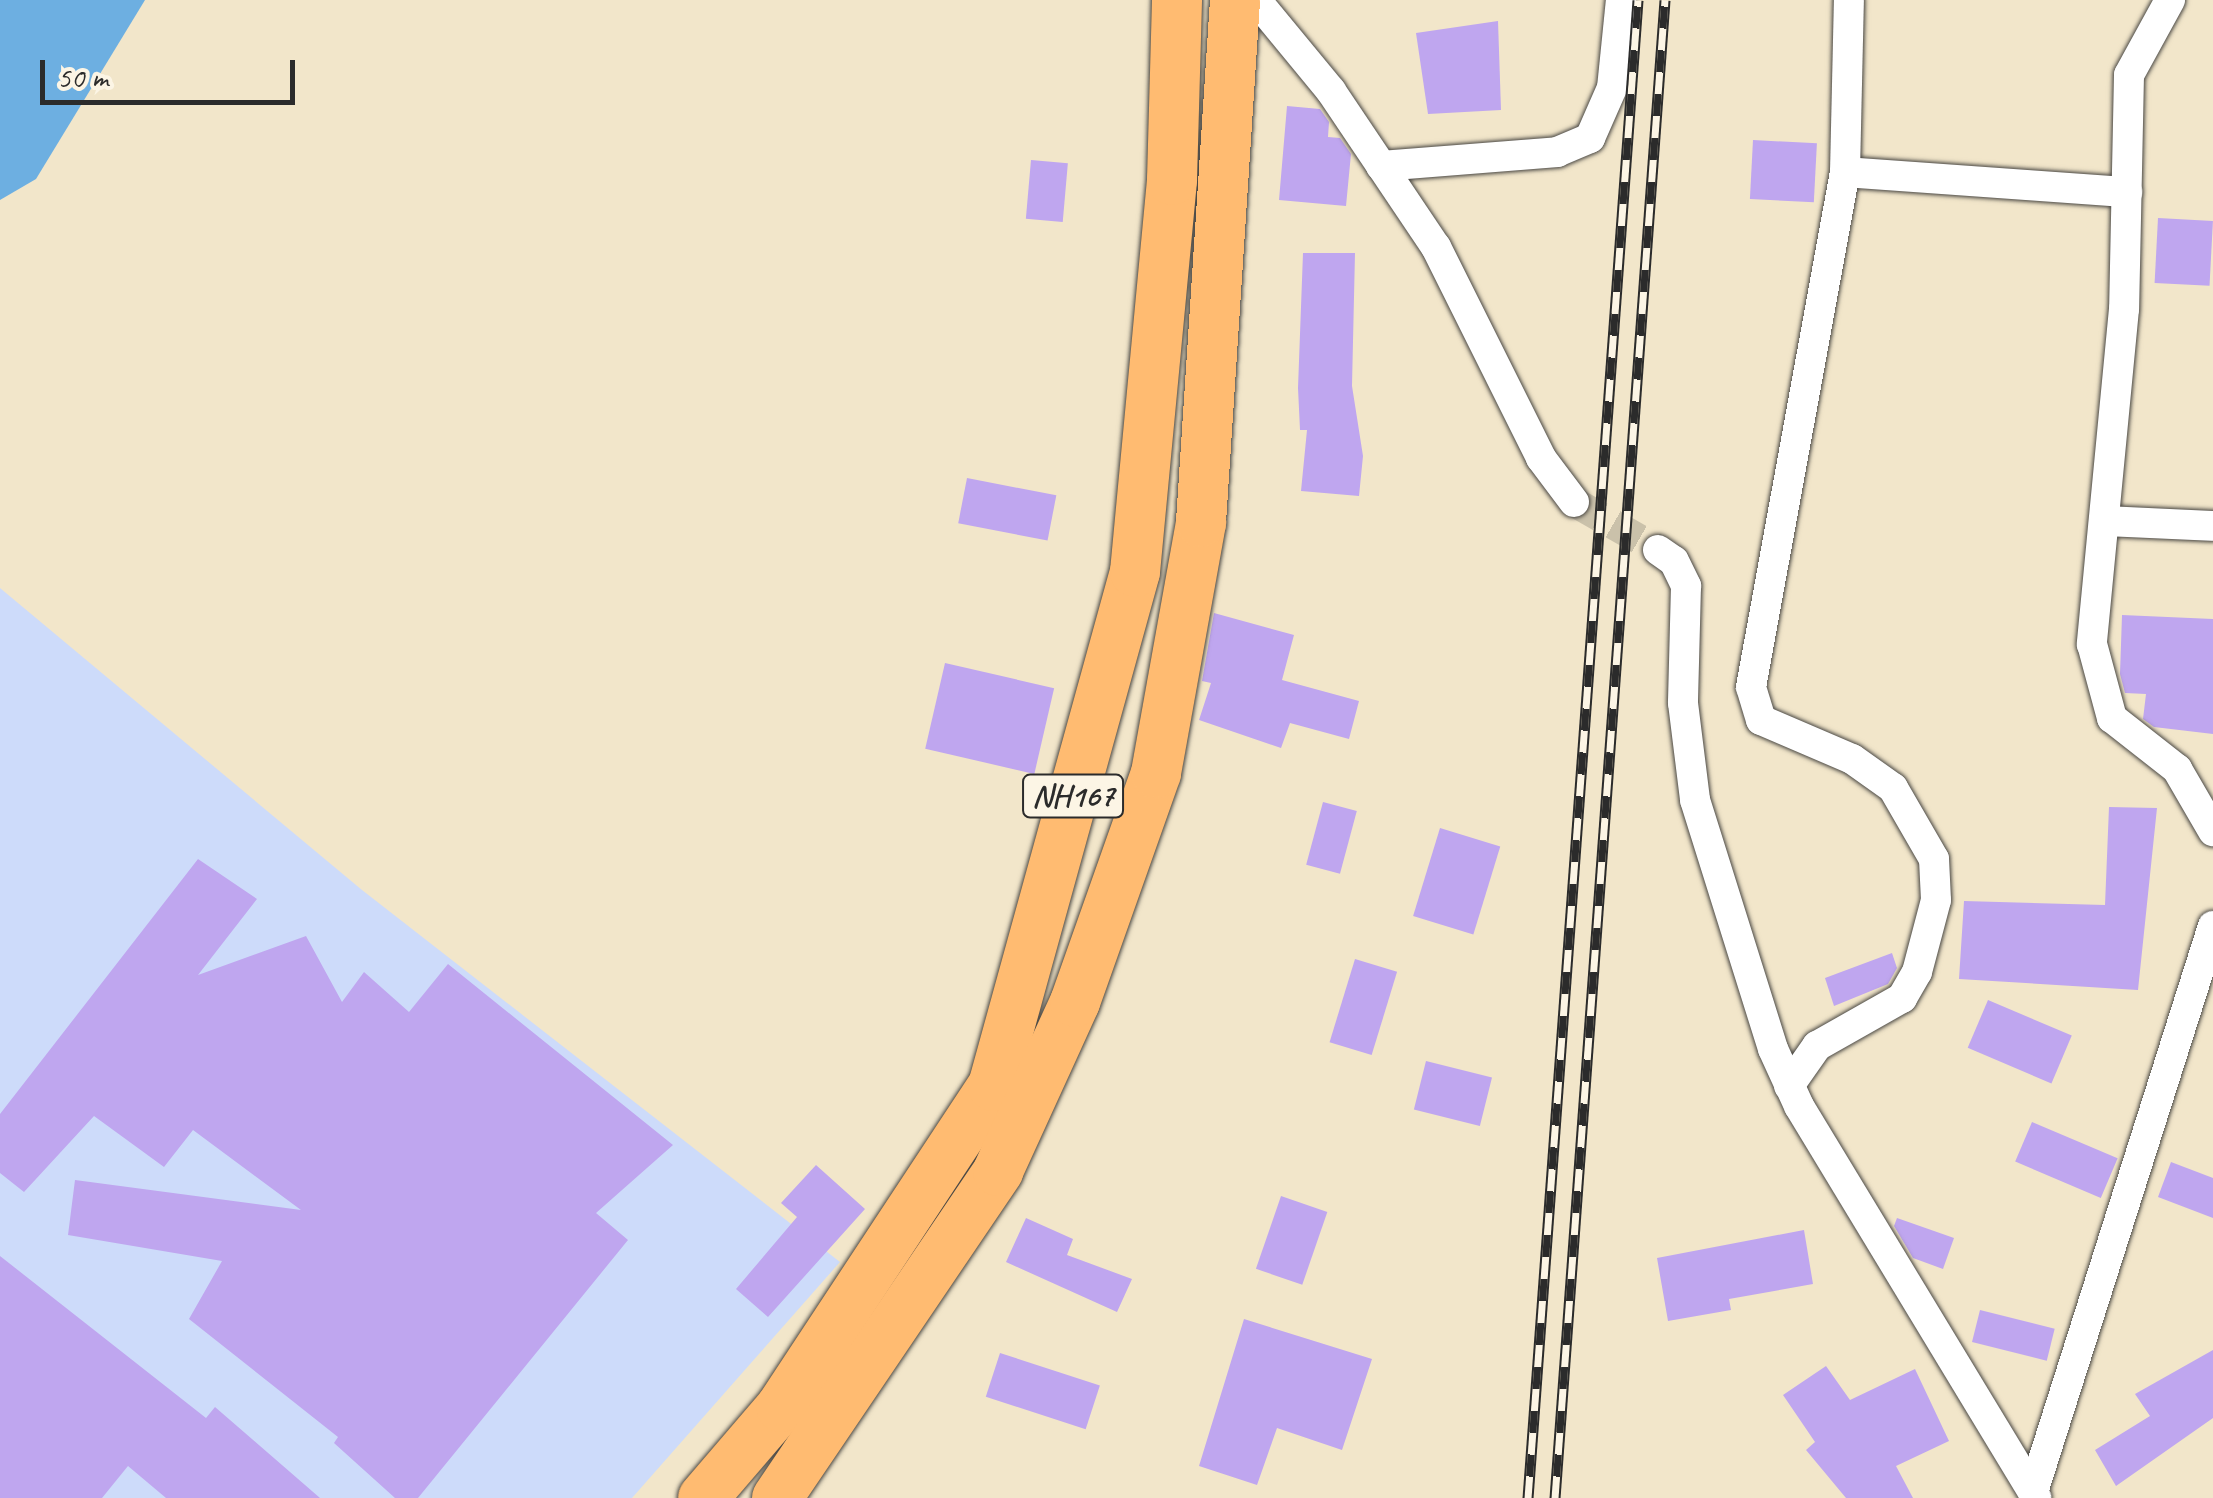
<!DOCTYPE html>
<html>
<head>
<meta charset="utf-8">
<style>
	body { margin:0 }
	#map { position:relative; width:2213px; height:1498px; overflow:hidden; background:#f2e6ca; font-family:Caveat,sans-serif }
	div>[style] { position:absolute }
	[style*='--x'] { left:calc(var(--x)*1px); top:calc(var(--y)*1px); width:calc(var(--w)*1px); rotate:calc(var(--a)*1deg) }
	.built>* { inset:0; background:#cddbfa }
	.water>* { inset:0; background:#6dafe1 }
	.building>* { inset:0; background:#bfa6ef; transform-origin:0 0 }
	.minor-tunnel>* { height:30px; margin-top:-15px; transform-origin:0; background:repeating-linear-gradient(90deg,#cac1aa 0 30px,transparent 0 45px) }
	.roads { filter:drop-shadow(0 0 2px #494743) drop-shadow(0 0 2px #494743) }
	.minor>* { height:30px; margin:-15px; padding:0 15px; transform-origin:15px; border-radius:15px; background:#fff }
	.trunk>* { height:50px; margin:-25px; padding:0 25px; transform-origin:25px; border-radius:25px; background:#ffbb71 }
	.rail>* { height:11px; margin-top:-5.5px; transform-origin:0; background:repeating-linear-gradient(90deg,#fcf5e5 0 22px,#2b2b2b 0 44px); box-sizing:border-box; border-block:2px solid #2b2b2b }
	span { translate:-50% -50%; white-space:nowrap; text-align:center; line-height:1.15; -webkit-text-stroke:10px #fcf5e5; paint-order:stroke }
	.shield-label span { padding:2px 8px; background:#fcf5e5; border:2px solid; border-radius:8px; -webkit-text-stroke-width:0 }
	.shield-label { font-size:32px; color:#2b2b2b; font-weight:700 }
	.scale { position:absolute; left:40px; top:60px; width:255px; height:45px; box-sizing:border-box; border:5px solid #2b2b2b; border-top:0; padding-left:12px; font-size:30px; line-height:35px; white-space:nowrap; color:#2b2b2b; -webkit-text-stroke:8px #fcf5e5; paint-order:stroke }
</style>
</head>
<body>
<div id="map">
	<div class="built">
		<i style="clip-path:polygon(0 588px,362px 890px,840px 1262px,632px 1498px,0 1498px)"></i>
	</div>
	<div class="water">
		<i style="clip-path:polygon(0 0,145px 0,36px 179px,0 200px)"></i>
	</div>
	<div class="building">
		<i style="clip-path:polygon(1498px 21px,1501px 110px,1428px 114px,1416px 33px)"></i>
		<i style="clip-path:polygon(1287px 106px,1320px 109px,1329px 122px,1328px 137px,1340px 138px,1351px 154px,1346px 206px,1279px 200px)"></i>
		<i style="left:1753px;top:140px;width:64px;height:59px;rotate:3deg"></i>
		<i style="left:1031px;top:160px;width:37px;height:59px;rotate:5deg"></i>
		<i style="left:2158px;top:218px;width:55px;height:65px;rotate:3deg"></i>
		<i style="clip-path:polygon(1303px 253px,1355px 253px,1352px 386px,1363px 456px,1359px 496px,1301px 491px,1307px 430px,1300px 430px,1298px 388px)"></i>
		<i style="left:967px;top:478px;width:91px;height:46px;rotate:11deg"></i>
		<i style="clip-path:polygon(1214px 613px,1294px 635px,1282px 680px,1359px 701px,1349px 739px,1290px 723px,1281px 748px,1199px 720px,1211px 683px,1202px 681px)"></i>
		<i style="clip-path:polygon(2122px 615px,2213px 619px,2213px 734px,2154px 727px,2143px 719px,2146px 694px,2125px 693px,2120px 674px)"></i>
		<i style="left:945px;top:663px;width:112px;height:88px;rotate:13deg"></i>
		<i style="left:1323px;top:802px;width:35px;height:65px;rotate:15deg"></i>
		<i style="clip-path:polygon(2109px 807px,2157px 808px,2138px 990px,1959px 979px,1964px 901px,2105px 905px)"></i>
		<i style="left:1440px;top:828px;width:63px;height:92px;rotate:17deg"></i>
		<i style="clip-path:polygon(198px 859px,257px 899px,198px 975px,306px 936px,342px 1002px,364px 972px,409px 1012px,448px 964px,673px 1145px,596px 1213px,628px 1240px,418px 1498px,395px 1498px,334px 1443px,338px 1437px,189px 1319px,222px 1261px,68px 1235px,75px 1180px,301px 1210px,193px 1130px,164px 1167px,94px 1116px,24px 1192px,0 1173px,0 1114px)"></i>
		<i style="clip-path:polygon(1892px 953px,1897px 968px,1888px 984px,1834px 1006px,1825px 978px)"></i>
		<i style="left:1355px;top:959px;width:44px;height:87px;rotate:17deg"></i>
		<i style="left:1988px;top:1000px;width:91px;height:52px;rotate:23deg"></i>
		<i style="left:1426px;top:1061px;width:68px;height:50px;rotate:14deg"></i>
		<i style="left:2032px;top:1122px;width:93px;height:43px;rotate:23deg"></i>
		<i style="clip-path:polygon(2171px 1162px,2213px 1178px,2213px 1218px,2158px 1197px)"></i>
		<i style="clip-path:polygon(816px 1165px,865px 1209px,768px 1317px,736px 1289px,797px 1217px,781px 1203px)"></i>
		<i style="left:1281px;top:1196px;width:49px;height:77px;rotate:19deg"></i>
		<i style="clip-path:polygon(1026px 1218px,1073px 1239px,1067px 1255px,1132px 1279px,1117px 1312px,1006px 1262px)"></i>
		<i style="clip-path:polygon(1897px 1218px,1954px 1238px,1943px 1269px,1913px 1258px,1894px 1226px)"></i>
		<i style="clip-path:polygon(1804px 1230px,1813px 1284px,1729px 1299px,1731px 1310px,1668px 1321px,1657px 1258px)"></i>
		<i style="clip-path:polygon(0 1256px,206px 1418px,215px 1407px,320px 1498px,166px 1498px,128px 1466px,102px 1498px,0 1498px)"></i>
		<i style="left:1980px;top:1310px;width:77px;height:33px;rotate:14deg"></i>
		<i style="clip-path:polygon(1244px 1319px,1372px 1359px,1342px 1450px,1277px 1428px,1257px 1485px,1199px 1466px)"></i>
		<i style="clip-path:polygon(2213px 1350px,2213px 1418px,2116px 1486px,2095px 1450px,2150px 1416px,2135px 1394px)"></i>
		<i style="left:1000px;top:1353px;width:105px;height:46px;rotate:18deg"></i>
		<i style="clip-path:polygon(1826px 1366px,1850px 1400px,1915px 1369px,1949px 1441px,1896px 1466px,1913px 1498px,1846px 1498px,1806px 1450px,1815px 1442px,1783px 1395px)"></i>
	</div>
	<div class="minor-tunnel">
		<i style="--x:1574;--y:502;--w:97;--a:29.7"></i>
	</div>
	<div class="roads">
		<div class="minor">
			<i style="--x:1256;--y:0;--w:118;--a:50.5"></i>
			<i style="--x:1331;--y:91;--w:188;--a:56.1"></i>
			<i style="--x:1436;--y:247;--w:236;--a:63.5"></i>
			<i style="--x:1541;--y:458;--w:55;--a:53.1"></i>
			<i style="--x:2170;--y:0;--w:85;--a:118.7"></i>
			<i style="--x:2129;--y:75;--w:234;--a:91.2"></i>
			<i style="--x:2124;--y:309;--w:337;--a:95.5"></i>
			<i style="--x:2092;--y:644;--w:77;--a:74.9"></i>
			<i style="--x:2112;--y:718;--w:83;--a:38.1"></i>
			<i style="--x:2177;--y:769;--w:72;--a:59.9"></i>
			<i style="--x:1381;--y:166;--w:177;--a:-4.5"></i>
			<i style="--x:1557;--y:152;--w:36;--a:-23"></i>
			<i style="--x:1590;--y:138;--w:55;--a:-66.3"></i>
			<i style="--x:1612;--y:88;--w:88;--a:-84.2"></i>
			<i style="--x:1845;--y:172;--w:283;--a:4.1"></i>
			<i style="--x:2104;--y:521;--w:109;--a:2.6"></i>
			<i style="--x:1658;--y:550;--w:19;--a:35"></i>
			<i style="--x:1674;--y:561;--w:28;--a:64"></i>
			<i style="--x:1686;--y:586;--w:117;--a:91.5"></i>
			<i style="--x:1683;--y:703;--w:98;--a:82.9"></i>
			<i style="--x:1695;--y:800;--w:261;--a:72.6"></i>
			<i style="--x:1773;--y:1049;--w:63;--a:65.5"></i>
			<i style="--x:1799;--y:1106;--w:458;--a:58.8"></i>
			<i style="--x:1789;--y:1086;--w:49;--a:-55"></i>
			<i style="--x:1817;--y:1046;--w:98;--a:-29.5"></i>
			<i style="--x:1902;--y:998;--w:30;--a:-60"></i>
			<i style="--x:1917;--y:972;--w:74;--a:-75.2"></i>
			<i style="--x:1936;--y:900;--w:41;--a:-92.8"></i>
			<i style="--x:1934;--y:859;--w:82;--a:-120"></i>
			<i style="--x:1893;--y:788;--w:50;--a:-144.7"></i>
			<i style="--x:1852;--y:759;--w:99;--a:-156.8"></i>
			<i style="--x:1761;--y:720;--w:34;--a:-107"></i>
			<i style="--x:1751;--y:687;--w:524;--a:-79.66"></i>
			<i style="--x:1845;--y:172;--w:172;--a:-88.7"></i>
			<i style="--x:2033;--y:1492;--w:594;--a:-72.36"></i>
		</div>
		<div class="trunk">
			<i style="--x:703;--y:1498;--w:120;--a:-49.4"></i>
			<i style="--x:781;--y:1407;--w:385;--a:-56.6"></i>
			<i style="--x:993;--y:1086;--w:533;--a:-74.56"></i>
			<i style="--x:1135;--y:572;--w:394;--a:-84.6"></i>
			<i style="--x:1172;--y:180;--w:180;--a:-88.4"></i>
			<i style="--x:777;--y:1498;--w:395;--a:-55.9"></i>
			<i style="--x:998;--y:1171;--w:186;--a:-65.5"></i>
			<i style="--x:1075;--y:1002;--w:243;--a:-70.5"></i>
			<i style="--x:1156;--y:773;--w:255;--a:-79.8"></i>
			<i style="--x:1201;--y:522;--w:523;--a:-86.27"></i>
		</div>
	</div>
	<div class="rail">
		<i style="--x:1528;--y:1498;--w:1502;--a:-85.8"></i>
		<i style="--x:1555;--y:1498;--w:1502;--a:-85.8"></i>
	</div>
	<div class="shield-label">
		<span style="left:1073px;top:796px">NH167</span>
	</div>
	<div class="scale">50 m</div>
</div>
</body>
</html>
